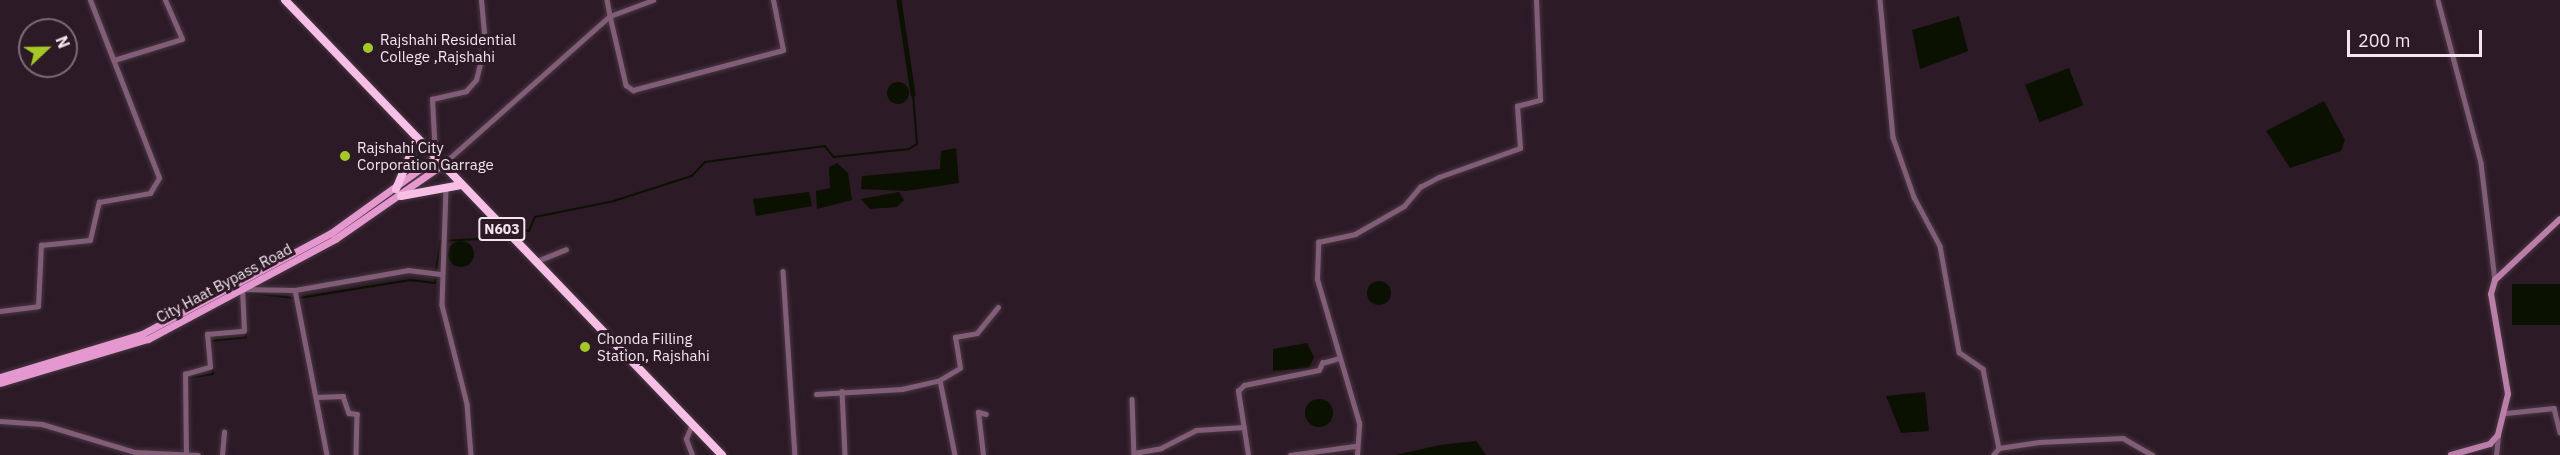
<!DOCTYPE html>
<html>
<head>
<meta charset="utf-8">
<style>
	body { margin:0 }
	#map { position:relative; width:2560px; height:455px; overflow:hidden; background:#2c1a26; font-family:"IBM Plex Sans",sans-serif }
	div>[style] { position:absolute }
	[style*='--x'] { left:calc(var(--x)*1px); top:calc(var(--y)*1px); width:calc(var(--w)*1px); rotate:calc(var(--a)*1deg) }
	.water>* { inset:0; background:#0b1100; transform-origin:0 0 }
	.round { border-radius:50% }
	.stream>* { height:1.5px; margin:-0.75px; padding:0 0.75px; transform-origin:0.75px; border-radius:0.75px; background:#0b1100 }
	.canal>* { height:4.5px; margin:-2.25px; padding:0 2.25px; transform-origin:2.25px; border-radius:2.25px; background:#0b1100 }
	.roads { filter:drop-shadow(0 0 2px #483742) drop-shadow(0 0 2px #483742) }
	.street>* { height:4.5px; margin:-2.25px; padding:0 2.25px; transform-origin:2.25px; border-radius:2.25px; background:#825d77 }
	.secondary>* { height:6px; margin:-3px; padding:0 3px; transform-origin:3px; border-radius:3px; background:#ba7ea9 }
	.primary>* { height:7px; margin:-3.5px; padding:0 3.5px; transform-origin:3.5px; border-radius:3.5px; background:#e598cf }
	.highway>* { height:8px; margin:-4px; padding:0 4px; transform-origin:4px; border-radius:4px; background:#f7bfe6 }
	.dots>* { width:16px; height:16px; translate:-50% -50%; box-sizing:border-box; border:3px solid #2c1a26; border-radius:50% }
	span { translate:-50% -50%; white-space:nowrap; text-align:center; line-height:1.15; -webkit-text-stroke:6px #2c1a26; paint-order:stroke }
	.shield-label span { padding:2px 4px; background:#2c1a26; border:2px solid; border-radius:4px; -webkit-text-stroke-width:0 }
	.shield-label { font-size:14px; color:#f3e6ee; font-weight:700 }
	.poi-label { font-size:15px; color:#f3e6ee }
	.left { translate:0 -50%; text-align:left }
	.street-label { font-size:15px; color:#f3e6ee }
	.north { position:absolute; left:18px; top:18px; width:60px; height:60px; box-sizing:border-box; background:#2c1a26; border:2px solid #7c6c76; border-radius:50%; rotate:68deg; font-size:16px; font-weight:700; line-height:24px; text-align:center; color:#f3e6ee }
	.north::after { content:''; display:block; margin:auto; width:21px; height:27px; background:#a4c824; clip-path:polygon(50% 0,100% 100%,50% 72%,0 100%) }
	.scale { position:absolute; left:2347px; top:30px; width:135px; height:27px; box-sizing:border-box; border:3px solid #f3e6ee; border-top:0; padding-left:8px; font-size:18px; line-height:21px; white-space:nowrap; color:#f3e6ee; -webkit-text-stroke:4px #2c1a26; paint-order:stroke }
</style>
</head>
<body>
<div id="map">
	<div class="water">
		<i style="clip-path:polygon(1959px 16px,1968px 51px,1920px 69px,1912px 30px)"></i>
		<i style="left:2069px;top:68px;width:40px;height:47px;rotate:69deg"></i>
		<i class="round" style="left:887px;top:82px;width:22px;height:22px"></i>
		<i style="clip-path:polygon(2324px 101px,2345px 140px,2341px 151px,2290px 168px,2266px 131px)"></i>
		<i style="clip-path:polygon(956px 148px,959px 183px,906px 191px,861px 189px,862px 176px,940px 169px,941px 151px)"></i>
		<i style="clip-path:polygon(837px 163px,848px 173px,852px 200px,817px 209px,816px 191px,830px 188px,829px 167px)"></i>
		<i style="clip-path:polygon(809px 192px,812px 206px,756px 216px,753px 199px)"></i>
		<i style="clip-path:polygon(899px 192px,904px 200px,897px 207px,870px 209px,861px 199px)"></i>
		<i class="round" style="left:448px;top:241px;width:26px;height:26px"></i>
		<i class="round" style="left:1367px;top:281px;width:24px;height:24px"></i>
		<i style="left:2560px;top:284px;width:41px;height:48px;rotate:90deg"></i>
		<i style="clip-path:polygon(1307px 343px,1314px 357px,1309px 368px,1273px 371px,1273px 349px)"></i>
		<i style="clip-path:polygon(1925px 392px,1929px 431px,1901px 433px,1886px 396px)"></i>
		<i class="round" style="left:1305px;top:399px;width:28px;height:28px"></i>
		<i style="clip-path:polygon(1476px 441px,1486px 455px,1395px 455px,1440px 445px)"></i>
	</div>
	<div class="stream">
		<i style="--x:512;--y:228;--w:17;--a:10"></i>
		<i style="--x:529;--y:231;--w:15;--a:-67"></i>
		<i style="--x:535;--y:217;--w:81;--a:-11.4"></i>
		<i style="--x:614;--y:201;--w:82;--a:-17.8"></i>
		<i style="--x:692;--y:176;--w:19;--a:-47"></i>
		<i style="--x:705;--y:162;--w:121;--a:-7.6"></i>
		<i style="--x:825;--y:146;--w:14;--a:51"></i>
		<i style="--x:834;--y:157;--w:75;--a:-6.1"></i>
		<i style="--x:909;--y:149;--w:9;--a:-32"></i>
		<i style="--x:917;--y:144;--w:50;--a:-94.6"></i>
		<i style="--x:436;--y:271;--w:30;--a:-82"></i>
		<i style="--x:440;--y:241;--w:60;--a:-2.9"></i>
		<i style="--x:245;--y:297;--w:6;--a:-45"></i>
		<i style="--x:249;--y:293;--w:45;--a:6.3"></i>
		<i style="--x:299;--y:298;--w:112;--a:-9.2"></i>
		<i style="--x:410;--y:280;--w:25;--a:7"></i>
		<i style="--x:435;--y:283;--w:7;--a:-82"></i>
		<i style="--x:210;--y:341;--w:36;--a:-6"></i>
		<i style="--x:246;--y:337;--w:5;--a:-90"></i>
		<i style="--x:189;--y:454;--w:76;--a:-90.8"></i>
		<i style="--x:188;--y:378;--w:25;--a:-9"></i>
		<i style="--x:213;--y:374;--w:8;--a:-97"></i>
	</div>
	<div class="canal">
		<i style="--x:899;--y:0;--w:95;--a:81.5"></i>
	</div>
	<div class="roads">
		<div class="street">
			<i style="--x:607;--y:0;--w:16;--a:79"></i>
			<i style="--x:610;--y:16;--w:46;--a:-20.4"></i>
			<i style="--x:1880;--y:0;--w:138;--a:84.6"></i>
			<i style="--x:1893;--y:137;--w:64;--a:70.7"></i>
			<i style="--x:1914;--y:197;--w:55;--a:62"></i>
			<i style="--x:1940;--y:246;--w:108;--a:79.8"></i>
			<i style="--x:1959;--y:352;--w:29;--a:35"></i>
			<i style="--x:1983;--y:369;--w:81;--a:78.6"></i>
			<i style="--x:2438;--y:0;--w:169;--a:75.2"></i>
			<i style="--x:2481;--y:163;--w:118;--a:83.2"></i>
			<i style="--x:114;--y:60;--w:71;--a:-17.2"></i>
			<i style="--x:182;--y:39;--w:43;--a:-113.6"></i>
			<i style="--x:435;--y:155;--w:56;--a:-93.1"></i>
			<i style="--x:432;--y:99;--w:35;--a:-13"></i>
			<i style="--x:466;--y:91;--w:15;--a:-48"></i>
			<i style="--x:476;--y:80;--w:37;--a:-76"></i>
			<i style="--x:485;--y:44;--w:44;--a:-95.2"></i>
			<i style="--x:442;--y:165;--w:225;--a:-41.6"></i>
			<i style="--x:610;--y:16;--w:71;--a:76.9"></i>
			<i style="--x:626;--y:85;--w:9;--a:36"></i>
			<i style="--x:633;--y:90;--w:155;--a:-14.9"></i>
			<i style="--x:783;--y:50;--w:51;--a:-101.3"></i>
			<i style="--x:446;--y:189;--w:116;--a:92"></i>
			<i style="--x:442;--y:305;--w:102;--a:75.8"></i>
			<i style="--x:467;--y:404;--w:51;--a:85.5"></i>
			<i style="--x:537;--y:261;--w:31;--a:-22"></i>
			<i style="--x:783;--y:271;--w:184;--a:86.3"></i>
			<i style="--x:295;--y:290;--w:168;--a:79"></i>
			<i style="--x:0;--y:311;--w:38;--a:-7"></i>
			<i style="--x:38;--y:306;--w:61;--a:-87.2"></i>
			<i style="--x:41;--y:245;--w:49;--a:-5.8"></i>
			<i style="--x:90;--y:240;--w:39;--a:-77"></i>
			<i style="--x:99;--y:202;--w:52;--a:-10"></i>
			<i style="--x:150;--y:193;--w:17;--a:-59"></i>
			<i style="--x:159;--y:178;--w:191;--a:-111.2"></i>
			<i style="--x:940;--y:380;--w:23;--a:-31"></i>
			<i style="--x:960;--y:368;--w:31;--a:-99"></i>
			<i style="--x:955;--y:337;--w:22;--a:-10"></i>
			<i style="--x:977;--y:333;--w:33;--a:-51"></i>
			<i style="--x:842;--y:391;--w:64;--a:87.3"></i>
			<i style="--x:816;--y:394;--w:86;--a:-3.3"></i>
			<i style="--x:902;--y:389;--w:39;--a:-13"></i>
			<i style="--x:940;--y:380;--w:76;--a:78.7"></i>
			<i style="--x:316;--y:397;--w:27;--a:-2"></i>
			<i style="--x:343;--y:396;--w:18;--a:71"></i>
			<i style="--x:349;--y:413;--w:8;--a:7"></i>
			<i style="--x:357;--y:414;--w:41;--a:91.4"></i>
			<i style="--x:1132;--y:399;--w:56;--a:88"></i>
			<i style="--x:2506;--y:413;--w:48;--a:-5.9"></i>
			<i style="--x:2554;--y:408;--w:25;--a:76"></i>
			<i style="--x:0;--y:421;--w:42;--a:4.1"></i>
			<i style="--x:42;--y:424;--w:97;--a:16.8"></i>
			<i style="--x:135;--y:452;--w:63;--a:2.7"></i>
			<i style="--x:1134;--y:453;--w:27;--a:-10"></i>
			<i style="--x:1161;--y:448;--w:39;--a:-27"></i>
			<i style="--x:1196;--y:430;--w:48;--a:-3.6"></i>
			<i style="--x:186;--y:455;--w:81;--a:-90.7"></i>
			<i style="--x:185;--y:374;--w:26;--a:-16"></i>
			<i style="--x:210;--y:367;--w:33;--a:-95"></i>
			<i style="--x:207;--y:334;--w:37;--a:-5"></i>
			<i style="--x:244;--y:331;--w:42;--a:-92.7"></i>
			<i style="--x:242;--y:289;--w:53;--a:1.1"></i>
			<i style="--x:295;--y:290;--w:115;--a:-10"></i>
			<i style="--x:408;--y:270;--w:34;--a:7"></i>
			<i style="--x:222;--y:455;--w:23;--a:-85"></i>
			<i style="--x:692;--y:455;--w:17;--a:-111"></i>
			<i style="--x:686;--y:439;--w:16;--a:-68"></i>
			<i style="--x:983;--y:455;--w:43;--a:-96.6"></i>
			<i style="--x:978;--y:412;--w:8;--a:14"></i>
			<i style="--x:1248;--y:455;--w:65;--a:-98.9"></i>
			<i style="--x:1238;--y:391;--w:8;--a:-45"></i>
			<i style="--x:1244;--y:385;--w:76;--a:-11.3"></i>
			<i style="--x:1319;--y:370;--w:8;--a:-67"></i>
			<i style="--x:1322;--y:363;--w:18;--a:-16"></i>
			<i style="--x:1290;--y:455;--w:67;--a:-7.8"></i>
			<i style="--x:1357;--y:455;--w:32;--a:-86"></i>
			<i style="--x:1359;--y:423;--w:150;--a:-106.3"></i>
			<i style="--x:1317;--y:279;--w:37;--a:-88"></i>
			<i style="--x:1318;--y:242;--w:38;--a:-12"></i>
			<i style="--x:1355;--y:234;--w:56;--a:-29.7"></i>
			<i style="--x:1404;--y:206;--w:25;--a:-50"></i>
			<i style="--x:1420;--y:187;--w:21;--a:-28"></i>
			<i style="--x:1439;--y:177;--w:86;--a:-19.7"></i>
			<i style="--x:1520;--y:148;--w:42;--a:-94.1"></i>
			<i style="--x:1517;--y:106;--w:24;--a:-15"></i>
			<i style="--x:1540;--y:100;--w:100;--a:-92.3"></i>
			<i style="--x:1993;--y:455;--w:9;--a:-49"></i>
			<i style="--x:1999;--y:448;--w:40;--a:-8.5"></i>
			<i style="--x:2039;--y:442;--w:84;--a:-2.7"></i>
			<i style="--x:2123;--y:438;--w:34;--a:30"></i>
			<i style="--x:2496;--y:455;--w:20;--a:-84"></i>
		</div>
		<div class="secondary">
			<i style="--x:2451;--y:455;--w:41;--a:-15.8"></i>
			<i style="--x:2490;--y:444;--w:12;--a:-48"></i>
			<i style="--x:2498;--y:435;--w:42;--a:-76.3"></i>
			<i style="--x:2508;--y:394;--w:101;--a:-99.6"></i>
			<i style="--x:2491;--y:294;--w:15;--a:-74"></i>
			<i style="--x:2495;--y:280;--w:89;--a:-43.2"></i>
		</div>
		<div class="primary">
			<i style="--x:0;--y:377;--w:148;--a:-16.8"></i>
			<i style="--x:142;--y:334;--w:214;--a:-28.1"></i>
			<i style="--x:331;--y:233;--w:128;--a:-35.8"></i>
			<i style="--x:0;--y:383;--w:154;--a:-16.6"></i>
			<i style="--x:148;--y:339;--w:212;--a:-28.1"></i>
			<i style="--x:335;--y:239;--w:130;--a:-34.7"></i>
		</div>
		<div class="highway">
			<i style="--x:285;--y:0;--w:631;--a:46.16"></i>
			<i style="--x:396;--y:189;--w:54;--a:-67.2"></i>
			<i style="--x:401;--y:196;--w:61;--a:-10.4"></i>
		</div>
	</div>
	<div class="dots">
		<i style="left:368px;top:48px;background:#a4c824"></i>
		<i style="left:345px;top:156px;background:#a4c824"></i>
		<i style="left:585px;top:347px;background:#a4c824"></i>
	</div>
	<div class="shield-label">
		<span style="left:502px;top:229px">N603</span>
	</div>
	<div class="poi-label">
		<span class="left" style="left:380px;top:48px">Rajshahi Residential<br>College ,Rajshahi</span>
		<span class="left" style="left:357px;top:156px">Rajshahi City<br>Corporation Garrage</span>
		<span class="left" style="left:597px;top:347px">Chonda Filling<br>Station, Rajshahi</span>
	</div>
	<div class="street-label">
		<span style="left:224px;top:283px;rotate:-28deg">City Haat Bypass Road</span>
	</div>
	<div class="north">N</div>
	<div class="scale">200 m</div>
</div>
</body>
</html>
